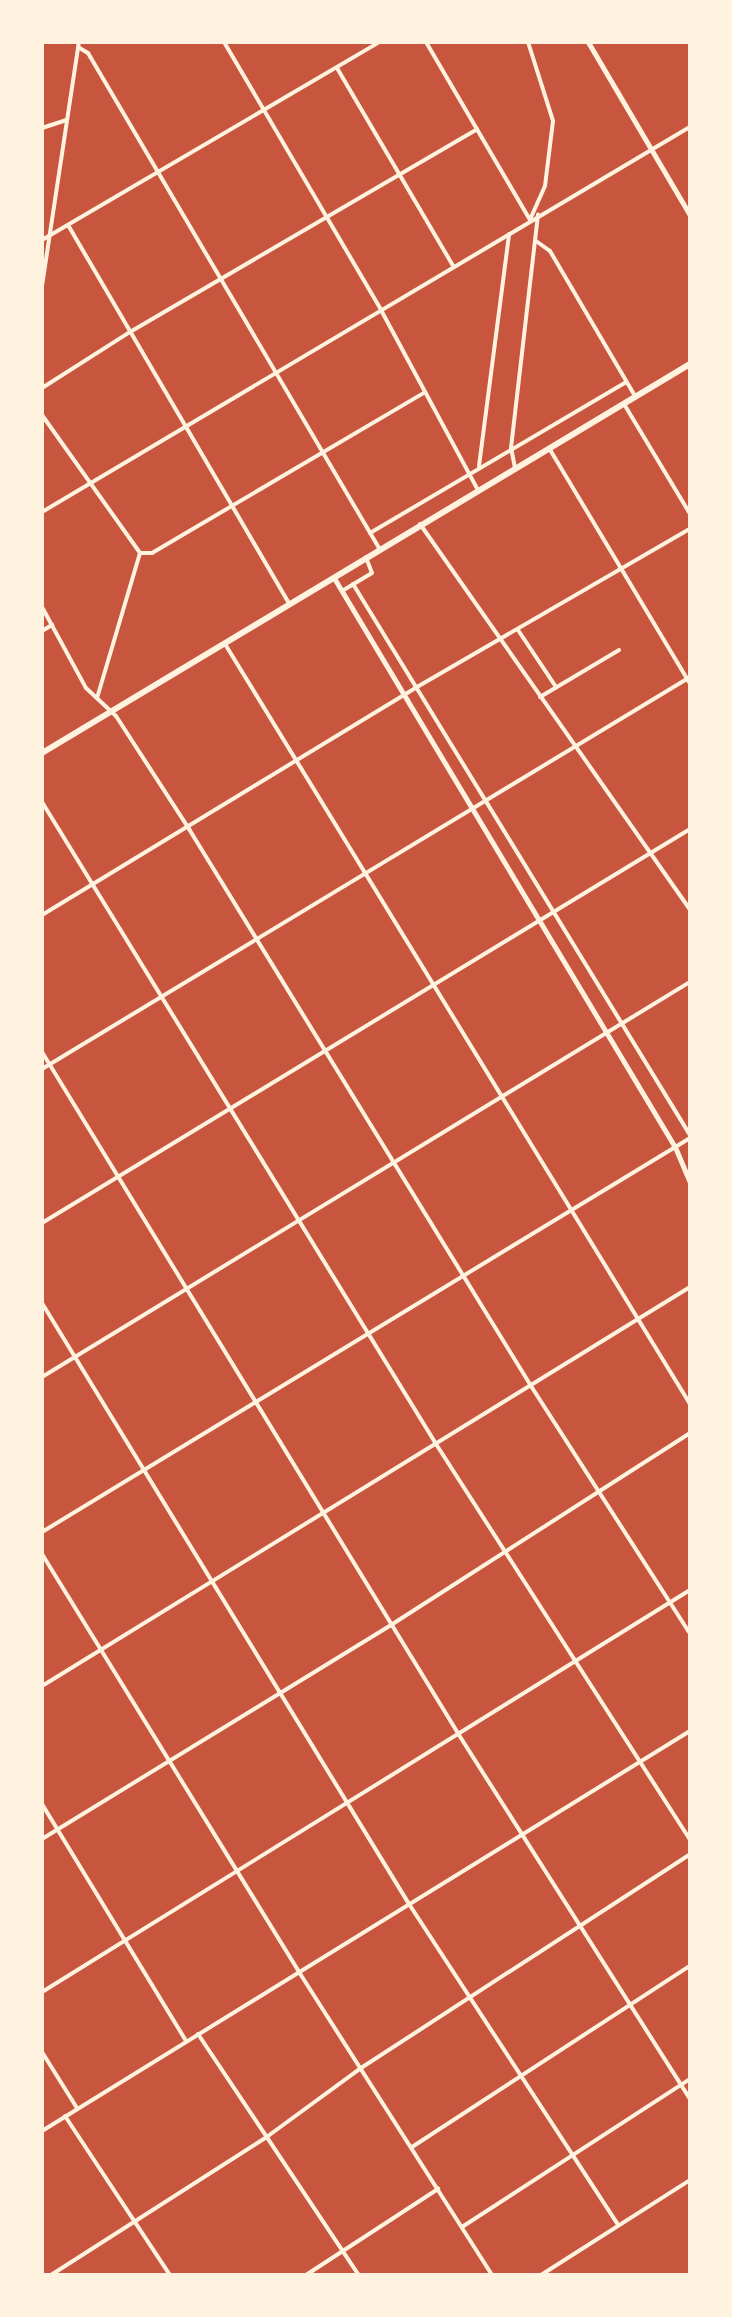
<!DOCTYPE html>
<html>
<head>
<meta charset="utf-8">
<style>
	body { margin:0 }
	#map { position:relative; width:732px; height:2317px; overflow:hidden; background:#c8553d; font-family:Roboto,sans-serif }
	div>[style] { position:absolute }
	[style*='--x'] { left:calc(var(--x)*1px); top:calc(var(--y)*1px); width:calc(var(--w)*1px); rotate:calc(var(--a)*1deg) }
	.minor>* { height:4px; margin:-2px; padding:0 2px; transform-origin:2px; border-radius:2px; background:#fff3e0 }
	.tertiary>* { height:5px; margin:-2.5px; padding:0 2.5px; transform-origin:2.5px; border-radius:2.5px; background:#fff3e0 }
	.secondary>* { height:5px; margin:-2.5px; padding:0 2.5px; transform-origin:2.5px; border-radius:2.5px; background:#fff3e0 }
	.primary>* { height:6px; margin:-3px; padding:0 3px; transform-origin:3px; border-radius:3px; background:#fff3e0 }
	span { translate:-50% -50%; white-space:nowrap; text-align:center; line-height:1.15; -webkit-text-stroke:8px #fff3e0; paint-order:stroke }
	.frame { position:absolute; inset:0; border:44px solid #fff3e0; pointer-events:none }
</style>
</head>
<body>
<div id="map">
	<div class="minor">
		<i style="--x:224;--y:42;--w:311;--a:59.6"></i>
		<i style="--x:381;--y:310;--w:204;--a:61.7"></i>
		<i style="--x:426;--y:42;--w:206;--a:59.7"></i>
		<i style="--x:528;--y:42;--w:83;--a:72.4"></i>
		<i style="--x:553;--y:121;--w:65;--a:97"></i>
		<i style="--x:545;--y:186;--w:34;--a:114"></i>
		<i style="--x:78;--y:47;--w:12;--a:31"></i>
		<i style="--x:88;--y:53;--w:574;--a:59.55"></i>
		<i style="--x:337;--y:68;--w:229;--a:59.6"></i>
		<i style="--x:42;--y:128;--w:25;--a:-18"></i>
		<i style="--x:68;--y:225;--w:438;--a:59.7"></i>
		<i style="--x:42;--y:240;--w:392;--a:-30.4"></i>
		<i style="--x:536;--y:241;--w:17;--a:36"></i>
		<i style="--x:550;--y:251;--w:168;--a:59.6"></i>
		<i style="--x:42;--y:286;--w:247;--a:-81.4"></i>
		<i style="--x:42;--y:388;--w:104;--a:-32.5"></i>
		<i style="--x:130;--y:332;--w:402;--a:-30.3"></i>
		<i style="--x:624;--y:404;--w:128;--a:59"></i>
		<i style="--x:42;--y:415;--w:169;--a:54.6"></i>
		<i style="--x:140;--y:553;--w:151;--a:106.5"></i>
		<i style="--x:549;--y:448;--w:275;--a:59.1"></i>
		<i style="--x:479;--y:466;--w:234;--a:-82.6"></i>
		<i style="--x:515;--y:468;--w:20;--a:-101"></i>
		<i style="--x:511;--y:448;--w:235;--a:-83.4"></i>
		<i style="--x:42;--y:512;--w:754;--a:-30.72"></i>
		<i style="--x:420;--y:524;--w:470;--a:55"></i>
		<i style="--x:370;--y:533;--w:297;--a:-30.5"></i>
		<i style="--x:140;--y:553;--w:12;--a:0"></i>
		<i style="--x:152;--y:553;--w:317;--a:-30.5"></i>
		<i style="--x:353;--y:584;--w:646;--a:58.55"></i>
		<i style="--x:342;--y:591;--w:35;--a:-31"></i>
		<i style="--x:372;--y:573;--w:17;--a:-111"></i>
		<i style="--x:42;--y:607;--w:92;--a:61.5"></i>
		<i style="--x:86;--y:688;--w:41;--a:43"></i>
		<i style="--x:116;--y:716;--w:135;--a:57.1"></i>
		<i style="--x:189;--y:829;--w:654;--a:58.45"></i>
		<i style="--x:531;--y:1386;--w:295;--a:57.3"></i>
		<i style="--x:518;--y:630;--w:69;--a:56.3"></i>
		<i style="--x:42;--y:631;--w:12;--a:-31"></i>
		<i style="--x:225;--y:644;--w:891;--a:58.54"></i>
		<i style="--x:540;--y:697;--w:92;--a:-30.7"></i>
		<i style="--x:42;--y:802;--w:753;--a:58.46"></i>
		<i style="--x:436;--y:1444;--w:470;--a:57.3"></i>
		<i style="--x:42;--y:915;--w:439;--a:-31.3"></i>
		<i style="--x:417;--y:687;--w:315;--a:-30.1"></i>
		<i style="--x:42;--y:1052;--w:800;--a:58.59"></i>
		<i style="--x:459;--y:1735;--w:431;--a:57.6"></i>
		<i style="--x:42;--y:1069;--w:757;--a:-31.17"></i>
		<i style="--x:42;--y:1223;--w:758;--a:-31.3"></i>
		<i style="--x:42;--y:1303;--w:704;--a:58.59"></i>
		<i style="--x:409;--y:1904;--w:383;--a:56.9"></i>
		<i style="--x:42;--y:1377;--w:759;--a:-31.37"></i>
		<i style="--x:42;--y:1532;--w:758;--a:-31.3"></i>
		<i style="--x:42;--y:1554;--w:491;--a:58.4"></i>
		<i style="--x:299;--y:1972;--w:359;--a:57.5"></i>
		<i style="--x:42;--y:1686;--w:761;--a:-31.62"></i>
		<i style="--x:42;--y:1804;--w:277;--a:58.7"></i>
		<i style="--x:42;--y:1839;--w:409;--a:-31.5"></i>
		<i style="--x:391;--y:1625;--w:355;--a:-32.7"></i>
		<i style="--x:42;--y:1992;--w:763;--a:-31.81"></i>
		<i style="--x:198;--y:2034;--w:290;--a:56.3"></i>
		<i style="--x:42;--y:2052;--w:66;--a:58"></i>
		<i style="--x:65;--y:2116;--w:191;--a:56.6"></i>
		<i style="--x:42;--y:2131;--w:762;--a:-31.69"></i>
		<i style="--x:412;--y:2147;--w:332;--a:-33.1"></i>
		<i style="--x:462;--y:2227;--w:272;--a:-33"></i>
		<i style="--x:51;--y:2275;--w:258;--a:-32.6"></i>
		<i style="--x:268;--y:2136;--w:115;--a:-36.2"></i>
		<i style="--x:361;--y:2068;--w:392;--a:-33"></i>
		<i style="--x:306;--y:2275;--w:158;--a:-33.1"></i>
		<i style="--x:541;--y:2275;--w:177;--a:-32.5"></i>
	</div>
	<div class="tertiary">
		<i style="--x:588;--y:42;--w:201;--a:59.5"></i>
	</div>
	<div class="secondary">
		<i style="--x:334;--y:578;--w:663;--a:59.07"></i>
		<i style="--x:675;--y:1147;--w:39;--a:67"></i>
	</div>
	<div class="primary">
		<i style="--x:42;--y:753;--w:756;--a:-30.98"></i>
	</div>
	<div class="frame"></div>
</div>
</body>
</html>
